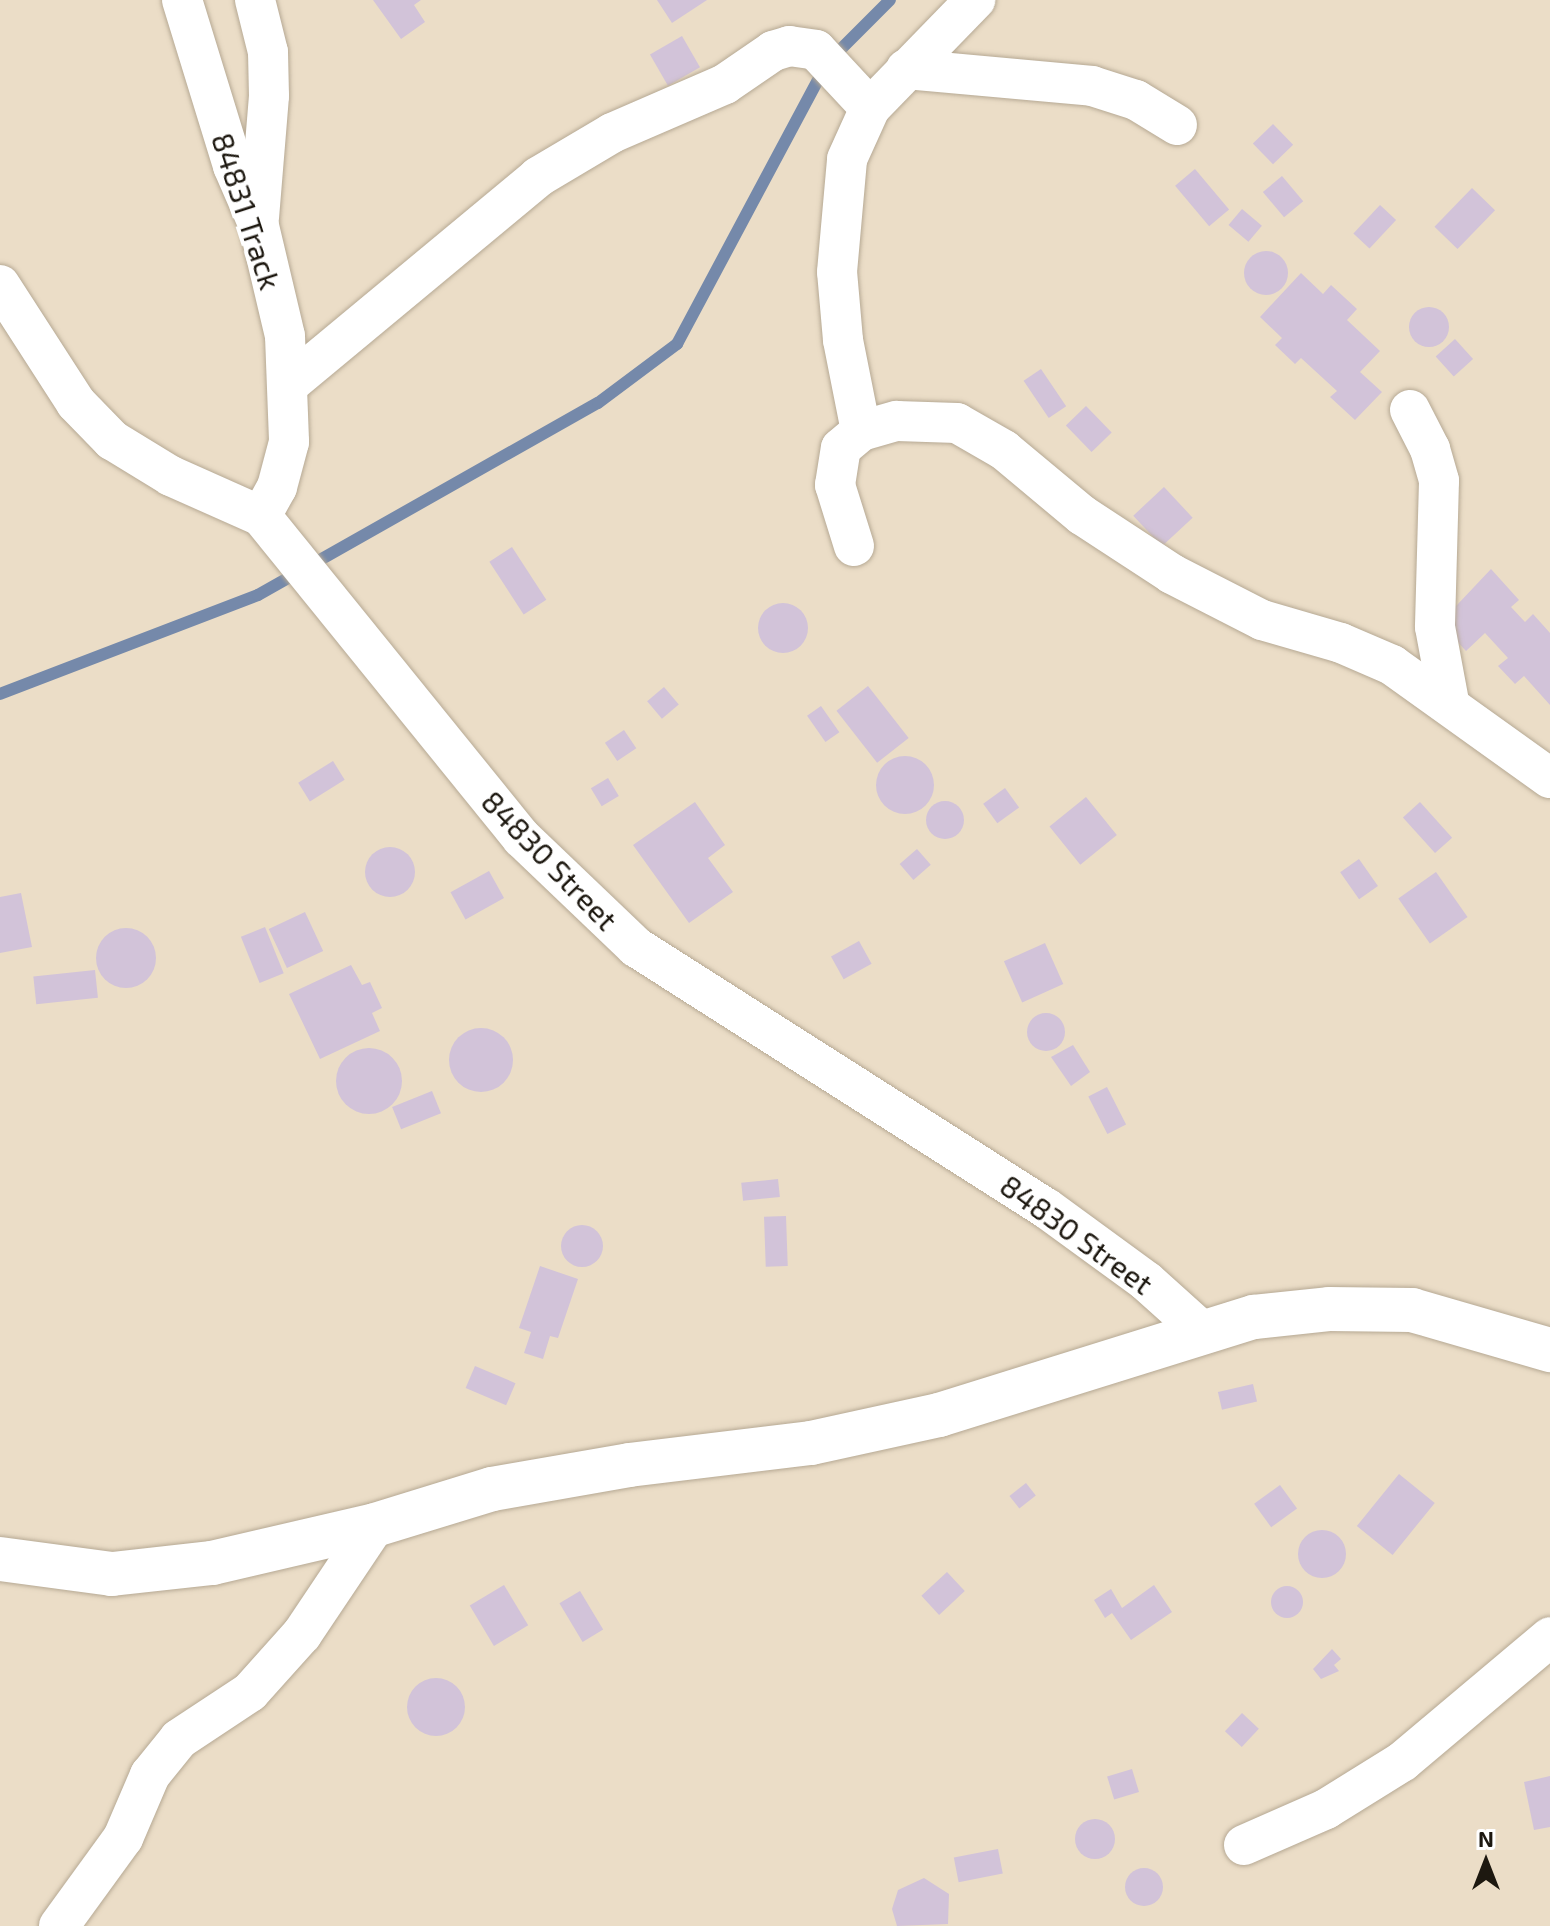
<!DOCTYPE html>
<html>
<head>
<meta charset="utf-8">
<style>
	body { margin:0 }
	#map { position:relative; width:1550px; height:1926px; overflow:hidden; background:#ebddc7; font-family:"Exo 2",sans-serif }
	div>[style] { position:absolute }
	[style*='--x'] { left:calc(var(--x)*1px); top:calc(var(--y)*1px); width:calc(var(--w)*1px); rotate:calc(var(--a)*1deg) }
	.stream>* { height:12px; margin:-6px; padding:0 6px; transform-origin:6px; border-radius:6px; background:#7589aa }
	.building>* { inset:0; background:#d2c3d9; transform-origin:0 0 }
	.round { border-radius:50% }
	.roads { filter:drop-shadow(0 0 2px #b6a994) drop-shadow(0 0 2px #b6a994) }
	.minor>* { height:40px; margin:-20px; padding:0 20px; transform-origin:20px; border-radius:20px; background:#fff }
	.tertiary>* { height:44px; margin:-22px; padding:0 22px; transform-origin:22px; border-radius:22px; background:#fff }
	span { translate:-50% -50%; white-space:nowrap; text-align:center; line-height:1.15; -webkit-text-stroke:8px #fff; paint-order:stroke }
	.street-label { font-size:30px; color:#1d1810 }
	.north { position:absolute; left:1446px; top:1822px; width:80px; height:80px; -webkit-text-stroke:6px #fff; paint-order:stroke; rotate:0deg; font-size:22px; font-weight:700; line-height:32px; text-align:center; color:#1d1810 }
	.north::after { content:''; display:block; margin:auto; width:28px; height:36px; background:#1d1810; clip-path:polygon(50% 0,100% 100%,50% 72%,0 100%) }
</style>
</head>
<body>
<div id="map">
	<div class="stream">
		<i style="--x:0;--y:694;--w:276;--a:-21"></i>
		<i style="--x:258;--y:595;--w:390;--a:-29.5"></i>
		<i style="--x:598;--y:403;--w:99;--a:-36.8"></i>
		<i style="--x:677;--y:344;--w:319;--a:-61.9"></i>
		<i style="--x:827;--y:63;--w:89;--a:-45"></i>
	</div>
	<div class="building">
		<i style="clip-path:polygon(373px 0,421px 0,414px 5px,425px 22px,401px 39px)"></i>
		<i style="clip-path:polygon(657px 0,707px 0,672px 23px)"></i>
		<i style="left:682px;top:36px;width:36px;height:37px;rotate:60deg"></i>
		<i style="left:1273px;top:124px;width:29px;height:28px;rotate:46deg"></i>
		<i style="left:1195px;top:169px;width:53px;height:26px;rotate:50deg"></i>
		<i style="left:1282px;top:176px;width:33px;height:25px;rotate:50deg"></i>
		<i style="left:1472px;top:188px;width:32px;height:54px;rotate:44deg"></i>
		<i style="left:1380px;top:205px;width:22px;height:39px;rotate:43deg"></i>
		<i style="left:1242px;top:209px;width:26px;height:21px;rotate:40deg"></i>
		<i class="round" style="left:1244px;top:251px;width:44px;height:44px"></i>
		<i style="clip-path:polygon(1301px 273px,1323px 294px,1331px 285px,1357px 309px,1347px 320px,1380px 351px,1360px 372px,1382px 392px,1355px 420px,1330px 397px,1337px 391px,1301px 358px,1295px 364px,1275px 345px,1282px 338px,1260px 317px)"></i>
		<i class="round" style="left:1409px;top:307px;width:40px;height:40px"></i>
		<i style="left:1455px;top:339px;width:27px;height:26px;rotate:48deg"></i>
		<i style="left:1041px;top:369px;width:45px;height:21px;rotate:56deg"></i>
		<i style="left:1086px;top:406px;width:37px;height:28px;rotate:46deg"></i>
		<i style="left:1164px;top:487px;width:42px;height:42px;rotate:47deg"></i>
		<i style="left:512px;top:547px;width:63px;height:27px;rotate:57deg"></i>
		<i style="clip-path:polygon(1491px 569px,1519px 600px,1511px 607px,1525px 622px,1533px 614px,1550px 633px,1550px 705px,1524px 676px,1515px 684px,1498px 666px,1508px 658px,1485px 633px,1466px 651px,1440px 623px)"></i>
		<i class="round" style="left:758px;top:603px;width:50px;height:50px"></i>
		<i style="left:868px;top:686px;width:66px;height:40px;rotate:52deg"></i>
		<i style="left:664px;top:687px;width:23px;height:22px;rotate:50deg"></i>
		<i style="left:821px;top:706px;width:32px;height:17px;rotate:55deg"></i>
		<i style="left:624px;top:730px;width:22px;height:23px;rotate:56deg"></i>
		<i class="round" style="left:876px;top:756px;width:58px;height:58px"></i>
		<i style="left:333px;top:761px;width:22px;height:41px;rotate:58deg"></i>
		<i style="left:608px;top:778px;width:21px;height:20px;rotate:59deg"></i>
		<i style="left:1005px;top:788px;width:24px;height:27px;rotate:54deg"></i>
		<i style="left:1086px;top:797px;width:49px;height:47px;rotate:51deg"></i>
		<i class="round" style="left:926px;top:801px;width:38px;height:38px"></i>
		<i style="clip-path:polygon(695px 802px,725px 845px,708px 858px,733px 892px,689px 923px,633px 845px)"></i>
		<i style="left:1420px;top:802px;width:48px;height:23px;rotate:48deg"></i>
		<i class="round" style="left:365px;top:847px;width:50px;height:50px"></i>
		<i style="left:917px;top:849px;width:21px;height:23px;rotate:49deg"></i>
		<i style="left:1359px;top:859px;width:33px;height:23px;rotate:55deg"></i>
		<i style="left:489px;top:871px;width:31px;height:44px;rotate:61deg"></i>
		<i style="left:1436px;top:872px;width:55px;height:46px;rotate:55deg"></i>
		<i style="clip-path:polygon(21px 893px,32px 947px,0 953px,0 897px)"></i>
		<i style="left:305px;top:912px;width:43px;height:40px;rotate:65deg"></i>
		<i style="left:265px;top:927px;width:50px;height:26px;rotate:68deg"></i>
		<i class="round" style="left:96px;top:928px;width:60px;height:60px"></i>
		<i style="left:859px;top:941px;width:26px;height:32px;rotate:61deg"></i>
		<i style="left:1045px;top:943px;width:45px;height:45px;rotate:66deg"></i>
		<i style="clip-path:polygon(351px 965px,362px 985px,370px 982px,382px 1008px,372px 1013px,380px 1031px,320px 1059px,289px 994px)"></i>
		<i style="left:95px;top:970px;width:28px;height:62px;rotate:84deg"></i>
		<i class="round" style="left:1027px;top:1013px;width:38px;height:38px"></i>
		<i class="round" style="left:449px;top:1028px;width:64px;height:64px"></i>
		<i style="clip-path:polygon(1073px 1045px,1090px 1072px,1071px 1086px,1051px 1057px)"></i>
		<i class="round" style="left:336px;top:1048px;width:66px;height:66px"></i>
		<i style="left:1107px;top:1087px;width:42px;height:21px;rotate:63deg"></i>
		<i style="left:432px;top:1091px;width:24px;height:43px;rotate:68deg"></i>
		<i style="left:778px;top:1179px;width:18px;height:37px;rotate:84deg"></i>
		<i style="left:786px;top:1216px;width:50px;height:22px;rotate:88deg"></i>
		<i class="round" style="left:561px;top:1225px;width:42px;height:42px"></i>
		<i style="clip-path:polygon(540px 1266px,578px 1279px,558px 1338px,550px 1336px,543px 1359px,524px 1353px,531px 1332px,519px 1328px)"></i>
		<i style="left:475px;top:1366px;width:44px;height:24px;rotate:23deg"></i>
		<i style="left:1253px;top:1384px;width:18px;height:36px;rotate:77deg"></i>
		<i style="left:1399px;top:1474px;width:46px;height:67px;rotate:39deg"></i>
		<i style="left:1026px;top:1483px;width:16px;height:21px;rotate:52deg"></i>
		<i style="left:1280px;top:1485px;width:29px;height:32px;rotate:54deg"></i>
		<i class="round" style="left:1298px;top:1530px;width:48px;height:48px"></i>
		<i style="left:947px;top:1572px;width:26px;height:35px;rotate:47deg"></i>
		<i style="left:504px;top:1585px;width:47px;height:40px;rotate:59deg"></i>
		<i style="clip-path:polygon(1154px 1585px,1172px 1612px,1131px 1640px,1112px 1613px,1105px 1618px,1094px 1600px,1111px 1589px,1122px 1608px)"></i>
		<i class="round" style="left:1271px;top:1586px;width:32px;height:32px"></i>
		<i style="left:580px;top:1591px;width:45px;height:24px;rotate:59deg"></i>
		<i style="clip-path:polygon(1332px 1649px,1341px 1659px,1334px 1665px,1339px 1671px,1321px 1679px,1313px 1669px)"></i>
		<i class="round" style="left:407px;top:1678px;width:58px;height:58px"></i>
		<i style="left:1242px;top:1713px;width:23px;height:25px;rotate:43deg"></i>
		<i style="left:1132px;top:1769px;width:24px;height:26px;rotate:73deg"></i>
		<i style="clip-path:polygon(1550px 1776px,1550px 1827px,1534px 1830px,1524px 1782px)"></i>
		<i class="round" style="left:1075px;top:1819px;width:40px;height:40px"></i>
		<i style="left:998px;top:1849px;width:25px;height:45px;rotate:79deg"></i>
		<i class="round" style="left:1125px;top:1868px;width:38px;height:38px"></i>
		<i style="clip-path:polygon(924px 1878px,949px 1894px,948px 1924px,897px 1926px,892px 1909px,898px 1890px)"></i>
	</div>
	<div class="roads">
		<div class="minor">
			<i style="--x:182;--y:0;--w:174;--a:72.9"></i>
			<i style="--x:233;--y:166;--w:65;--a:66.6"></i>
			<i style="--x:259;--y:226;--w:113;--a:76.7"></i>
			<i style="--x:285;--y:336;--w:106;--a:87.8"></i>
			<i style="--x:289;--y:442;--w:47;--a:104.9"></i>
			<i style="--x:277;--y:487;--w:33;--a:119"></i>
			<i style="--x:255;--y:0;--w:54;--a:76"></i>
			<i style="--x:268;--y:52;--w:44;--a:88.7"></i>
			<i style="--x:269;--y:96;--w:122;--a:94.7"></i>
			<i style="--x:906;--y:69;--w:187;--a:5.2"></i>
			<i style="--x:1092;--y:86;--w:46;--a:17.7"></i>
			<i style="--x:1136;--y:100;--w:48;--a:31.4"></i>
			<i style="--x:0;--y:285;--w:140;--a:57.2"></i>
			<i style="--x:76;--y:403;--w:52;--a:45.8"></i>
			<i style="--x:112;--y:440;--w:69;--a:31.4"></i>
			<i style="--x:171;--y:476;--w:98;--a:24"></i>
			<i style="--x:261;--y:516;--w:414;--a:51"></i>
			<i style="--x:522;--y:838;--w:158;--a:43.7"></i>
			<i style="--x:636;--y:947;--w:486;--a:32.5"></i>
			<i style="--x:1046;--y:1208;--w:124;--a:36.1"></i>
			<i style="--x:1146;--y:1281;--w:78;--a:41.9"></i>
			<i style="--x:289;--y:384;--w:324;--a:-39.7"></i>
			<i style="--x:538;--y:177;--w:86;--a:-30.7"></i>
			<i style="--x:612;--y:133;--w:123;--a:-23.4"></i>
			<i style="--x:725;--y:84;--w:58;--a:-34.5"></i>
			<i style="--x:773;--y:51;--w:17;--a:-17"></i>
			<i style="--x:789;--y:46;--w:27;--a:8"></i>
			<i style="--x:816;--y:50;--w:79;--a:47"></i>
			<i style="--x:1410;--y:410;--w:44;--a:62.9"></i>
			<i style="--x:1430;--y:449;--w:33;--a:74"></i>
			<i style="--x:1439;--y:481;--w:146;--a:91.6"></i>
			<i style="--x:1435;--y:627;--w:76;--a:79.4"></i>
			<i style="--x:861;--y:431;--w:93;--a:-101.2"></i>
			<i style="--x:843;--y:340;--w:68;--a:-95"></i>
			<i style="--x:837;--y:272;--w:113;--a:-84.9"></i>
			<i style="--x:847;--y:159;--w:56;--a:-65.7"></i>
			<i style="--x:870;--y:108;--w:151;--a:-45.8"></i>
			<i style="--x:854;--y:546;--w:64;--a:-107.3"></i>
			<i style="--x:835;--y:485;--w:37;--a:-81"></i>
			<i style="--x:841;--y:448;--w:26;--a:-40"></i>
			<i style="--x:861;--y:431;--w:37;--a:-16"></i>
			<i style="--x:897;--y:421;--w:60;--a:1.9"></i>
			<i style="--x:957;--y:423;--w:54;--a:29.9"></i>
			<i style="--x:1004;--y:450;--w:102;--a:39.8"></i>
			<i style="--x:1082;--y:515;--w:108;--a:33.2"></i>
			<i style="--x:1172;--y:574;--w:101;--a:27.1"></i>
			<i style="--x:1262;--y:620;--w:82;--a:16.2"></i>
			<i style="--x:1341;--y:643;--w:56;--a:23.3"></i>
			<i style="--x:1392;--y:665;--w:194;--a:35.6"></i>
			<i style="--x:1244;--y:1845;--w:90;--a:-23.7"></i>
			<i style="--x:1326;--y:1809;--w:91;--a:-31.9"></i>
			<i style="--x:1403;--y:1761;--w:192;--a:-40.1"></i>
			<i style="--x:59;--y:1926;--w:109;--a:-54"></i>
			<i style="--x:123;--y:1838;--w:69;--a:-66.8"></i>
			<i style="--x:150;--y:1775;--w:46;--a:-51.1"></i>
			<i style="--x:179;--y:1739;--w:85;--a:-33.5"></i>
			<i style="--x:250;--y:1692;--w:78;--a:-48.1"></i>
			<i style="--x:302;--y:1634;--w:131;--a:-56.2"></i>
		</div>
		<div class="tertiary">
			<i style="--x:0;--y:1559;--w:113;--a:7.6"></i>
			<i style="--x:112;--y:1574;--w:101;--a:-6.3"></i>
			<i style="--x:212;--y:1563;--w:167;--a:-13.1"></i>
			<i style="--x:375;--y:1525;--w:122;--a:-17.1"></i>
			<i style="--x:492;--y:1489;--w:139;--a:-9.9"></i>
			<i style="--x:629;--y:1465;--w:183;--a:-6.9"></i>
			<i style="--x:811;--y:1443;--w:131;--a:-12.3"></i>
			<i style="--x:939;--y:1415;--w:330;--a:-17.3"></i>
			<i style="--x:1254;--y:1317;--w:75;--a:-6.1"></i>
			<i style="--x:1329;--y:1309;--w:83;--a:0.7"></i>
			<i style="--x:1412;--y:1310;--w:144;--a:16.2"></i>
		</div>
	</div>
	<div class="street-label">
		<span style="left:247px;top:211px;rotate:72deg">84831 Track</span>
		<span style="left:550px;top:860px;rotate:46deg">84830 Street</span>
		<span style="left:1077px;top:1234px;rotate:36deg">84830 Street</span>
	</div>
	<div class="north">N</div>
</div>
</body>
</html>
